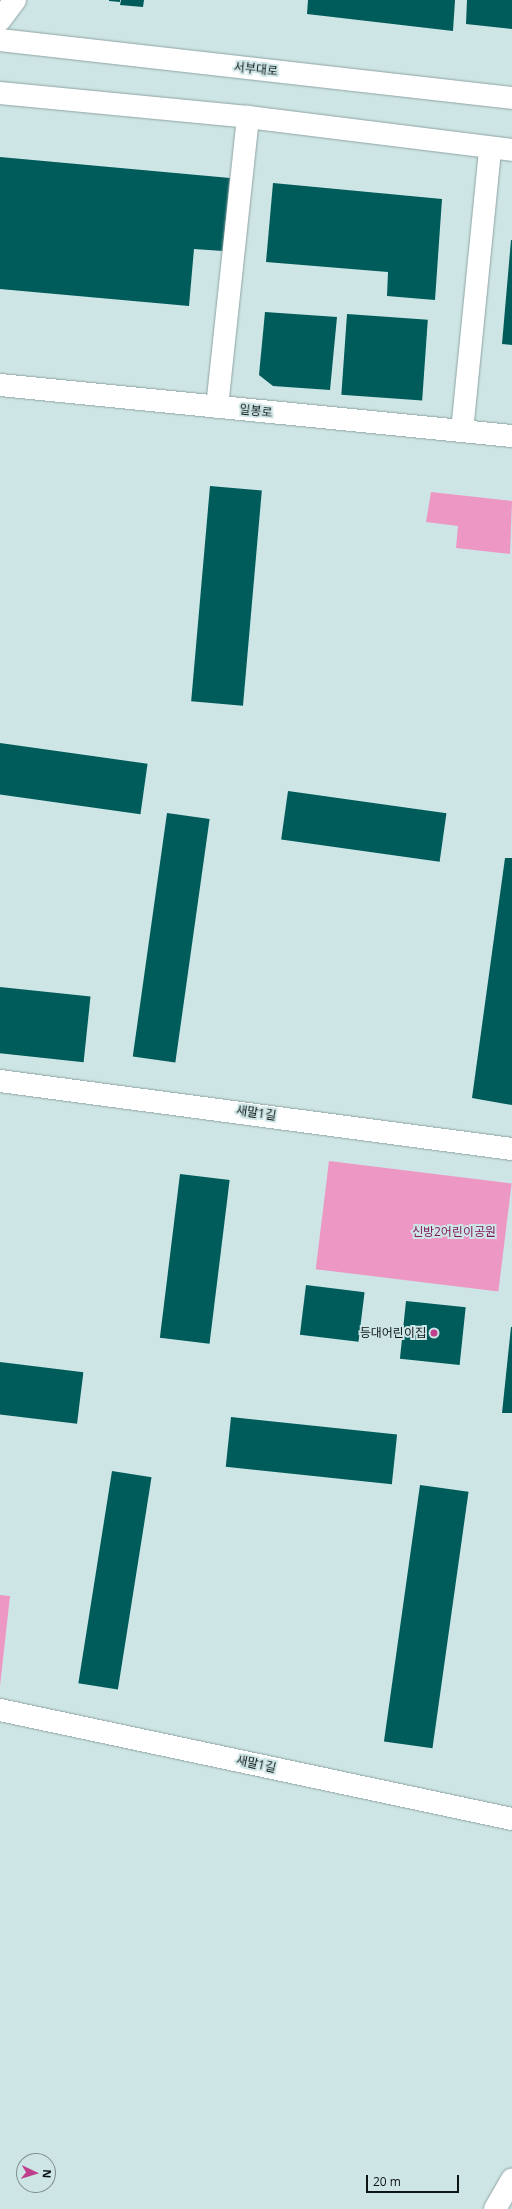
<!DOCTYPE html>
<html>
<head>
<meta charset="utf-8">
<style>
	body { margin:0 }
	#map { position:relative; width:512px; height:2209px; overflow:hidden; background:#cee5e5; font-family:"Open Sans","Noto Sans KR",sans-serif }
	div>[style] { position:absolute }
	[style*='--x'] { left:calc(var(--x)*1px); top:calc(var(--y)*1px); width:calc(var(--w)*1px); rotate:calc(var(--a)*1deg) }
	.green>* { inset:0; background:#ed97c5; transform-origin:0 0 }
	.building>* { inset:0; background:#005b5b; transform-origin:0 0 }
	.roads { filter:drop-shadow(0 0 1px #8ea4a3) drop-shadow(0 0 1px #8ea4a3) }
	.minor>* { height:22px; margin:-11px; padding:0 11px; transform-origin:11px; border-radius:11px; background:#fff }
	.tertiary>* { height:22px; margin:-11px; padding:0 11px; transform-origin:11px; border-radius:11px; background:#fff }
	.secondary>* { height:22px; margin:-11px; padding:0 11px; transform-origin:11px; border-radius:11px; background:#fff }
	.dots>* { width:11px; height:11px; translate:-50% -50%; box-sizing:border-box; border:2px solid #cee5e5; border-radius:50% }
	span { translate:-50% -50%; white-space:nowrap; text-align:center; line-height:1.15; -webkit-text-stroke:4px #cee5e5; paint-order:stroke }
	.street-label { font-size:12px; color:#0c1414 }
	.park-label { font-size:12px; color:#821a5c }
	.poi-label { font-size:12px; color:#0c1414 }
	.right { translate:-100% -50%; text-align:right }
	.north { position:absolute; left:16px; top:2153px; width:40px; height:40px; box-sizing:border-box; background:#cee5e5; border:1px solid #809191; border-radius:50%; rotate:94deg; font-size:11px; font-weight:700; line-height:16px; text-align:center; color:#0c1414 }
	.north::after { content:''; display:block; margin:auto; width:14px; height:18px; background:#be408d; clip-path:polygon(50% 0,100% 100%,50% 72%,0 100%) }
	.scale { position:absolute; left:366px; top:2175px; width:93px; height:18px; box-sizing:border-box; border:2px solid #0c1414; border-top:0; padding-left:5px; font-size:12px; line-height:14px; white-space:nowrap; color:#0c1414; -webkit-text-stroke:3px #cee5e5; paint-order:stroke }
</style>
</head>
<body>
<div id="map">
	<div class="green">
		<i style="clip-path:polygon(431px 492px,512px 501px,510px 554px,456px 548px,458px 526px,426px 522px)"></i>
		<i style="left:329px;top:1161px;width:184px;height:109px;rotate:7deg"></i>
		<i style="clip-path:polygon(0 1595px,10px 1596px,0 1686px)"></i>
	</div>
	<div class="building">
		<i style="clip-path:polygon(109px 0,120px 0,120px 2px,109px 1px)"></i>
		<i style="clip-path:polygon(121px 0,144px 0,143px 7px,120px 5px)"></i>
		<i style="clip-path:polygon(308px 0,455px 0,453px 31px,307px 14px)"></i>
		<i style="clip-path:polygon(467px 0,512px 0,512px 29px,466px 24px)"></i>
		<i style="clip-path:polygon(0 157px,230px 178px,223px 251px,194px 249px,189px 306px,0 289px)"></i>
		<i style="clip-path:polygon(273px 183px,442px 199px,435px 300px,387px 296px,388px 272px,266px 262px)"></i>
		<i style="clip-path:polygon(511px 240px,512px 240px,512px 345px,502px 344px)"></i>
		<i style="clip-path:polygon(265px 312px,337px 317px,330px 390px,273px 386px,259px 375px)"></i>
		<i style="left:347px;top:314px;width:81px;height:81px;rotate:4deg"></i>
		<i style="left:210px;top:486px;width:52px;height:216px;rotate:5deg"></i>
		<i style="left:0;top:743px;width:149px;height:51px;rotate:8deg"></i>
		<i style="left:288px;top:791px;width:160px;height:49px;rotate:8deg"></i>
		<i style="left:167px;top:813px;width:43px;height:246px;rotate:8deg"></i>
		<i style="clip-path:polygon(505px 858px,512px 858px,512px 1105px,472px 1098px)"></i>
		<i style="left:0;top:987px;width:91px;height:66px;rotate:6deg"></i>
		<i style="left:180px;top:1174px;width:50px;height:165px;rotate:7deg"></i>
		<i style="left:306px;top:1285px;width:59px;height:50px;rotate:7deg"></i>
		<i style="left:406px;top:1301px;width:60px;height:58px;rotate:6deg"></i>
		<i style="clip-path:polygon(511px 1327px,512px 1327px,512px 1413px,502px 1413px)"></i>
		<i style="left:0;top:1362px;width:84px;height:52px;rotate:7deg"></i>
		<i style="left:231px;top:1417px;width:167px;height:50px;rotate:6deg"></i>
		<i style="left:112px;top:1471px;width:40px;height:215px;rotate:9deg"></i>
		<i style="left:420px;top:1485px;width:49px;height:259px;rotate:8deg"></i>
	</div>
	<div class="roads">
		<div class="minor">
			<i style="--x:0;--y:20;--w:25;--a:-53"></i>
			<i style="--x:0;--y:385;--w:515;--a:5.69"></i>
			<i style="--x:217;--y:407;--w:292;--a:-83.9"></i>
			<i style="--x:462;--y:431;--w:284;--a:-84.3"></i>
			<i style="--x:0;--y:1081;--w:516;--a:7.57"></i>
			<i style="--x:0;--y:1710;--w:523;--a:12.02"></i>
		</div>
		<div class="tertiary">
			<i style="--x:495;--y:2209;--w:34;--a:-60"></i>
		</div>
		<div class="secondary">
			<i style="--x:0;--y:40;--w:515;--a:6.46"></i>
			<i style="--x:0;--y:93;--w:249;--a:5.5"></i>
			<i style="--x:248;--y:117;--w:266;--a:7.1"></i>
		</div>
	</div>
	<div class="dots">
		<i style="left:434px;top:1333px;background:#be408d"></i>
	</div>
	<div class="street-label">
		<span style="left:256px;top:69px;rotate:6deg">서부대로</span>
		<span style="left:256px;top:411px;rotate:6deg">일봉로</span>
		<span style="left:256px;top:1113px;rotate:8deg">새말1길</span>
		<span style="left:256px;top:1764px;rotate:12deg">새말1길</span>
	</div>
	<div class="park-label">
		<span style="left:454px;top:1232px">신방2어린이공원</span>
	</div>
	<div class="poi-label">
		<span class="right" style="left:426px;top:1333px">등대어린이집</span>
	</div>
	<div class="north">N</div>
	<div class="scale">20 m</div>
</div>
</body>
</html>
